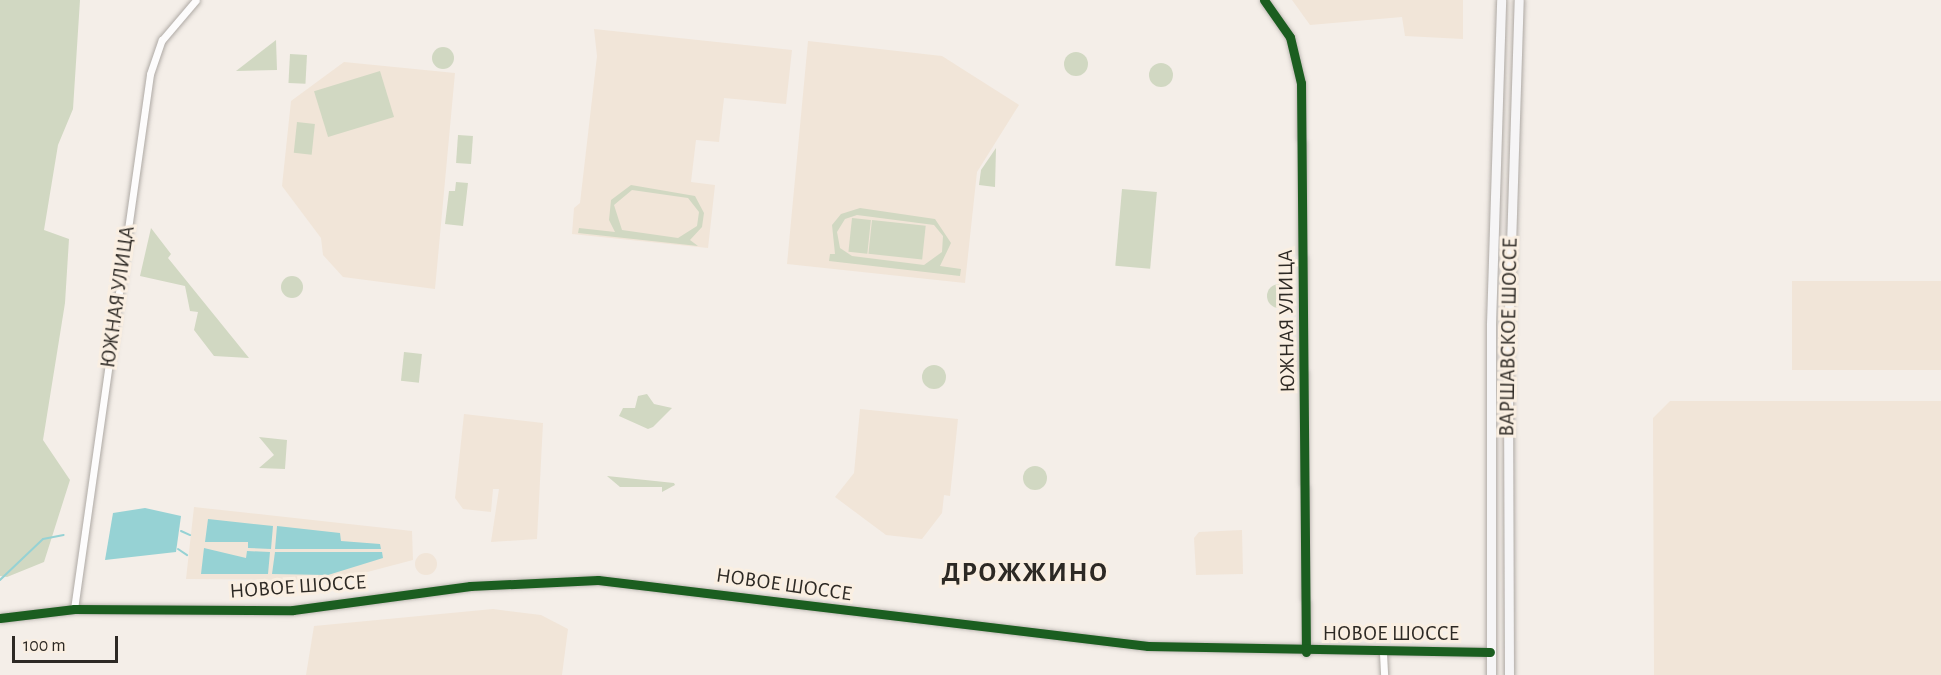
<!DOCTYPE html>
<html>
<head>
<meta charset="utf-8">
<style>
	body { margin:0 }
	#map { position:relative; width:1941px; height:675px; overflow:hidden; background:#f4eee8; font-family:"Alegreya Sans",sans-serif }
	div>[style] { position:absolute }
	[style*='--x'] { left:calc(var(--x)*1px); top:calc(var(--y)*1px); width:calc(var(--w)*1px); rotate:calc(var(--a)*1deg) }
	.built>* { inset:0; background:#f1e5d8; transform-origin:0 0 }
	.round { border-radius:50% }
	.green>* { inset:0; background:#d1d8c2; transform-origin:0 0 }
	.water>* { inset:0; background:#96d2d4 }
	.stream>* { height:2px; margin:-1px; padding:0 1px; transform-origin:1px; border-radius:1px; background:#96d2d4 }
	.roads { filter:drop-shadow(0 0 2px #aea9a4) drop-shadow(0 0 2px #aea9a4) }
	.tertiary>* { height:7px; margin:-3.5px; padding:0 3.5px; transform-origin:3.5px; border-radius:3.5px; background:#fdfcfc }
	.primary>* { height:9px; margin:-4.5px; padding:0 4.5px; transform-origin:4.5px; border-radius:4.5px; background:#f6f5f6 }
	.cycleway>* { height:9px; margin:-4.5px; padding:0 4.5px; transform-origin:4.5px; border-radius:4.5px; background:#1b5e20 }
	span { translate:-50% -50%; white-space:nowrap; text-align:center; line-height:1.15; -webkit-text-stroke:6px #faefe2; paint-order:stroke }
	.street-label { font-size:21px; color:#2d2924 }
	.district-label { font-size:27px; color:#2d2924; font-weight:700; letter-spacing:1.5px }
	.scale { position:absolute; left:12px; top:636px; width:106px; height:27px; box-sizing:border-box; border:3px solid #2d2924; border-top:0; padding-left:8px; font-size:18px; line-height:21px; white-space:nowrap; color:#2d2924; -webkit-text-stroke:4px #faefe2; paint-order:stroke }
</style>
</head>
<body>
<div id="map">
	<div class="built">
		<i style="clip-path:polygon(1292px 0,1463px 0,1463px 39px,1405px 36px,1402px 17px,1310px 25px)"></i>
		<i style="clip-path:polygon(594px 29px,792px 50px,786px 104px,724px 98px,719px 142px,696px 140px,691px 182px,715px 185px,708px 248px,572px 234px,574px 208px,580px 203px,597px 56px)"></i>
		<i style="clip-path:polygon(808px 41px,942px 56px,1019px 105px,977px 172px,965px 283px,787px 264px)"></i>
		<i style="clip-path:polygon(344px 62px,455px 73px,435px 289px,343px 277px,323px 255px,321px 238px,282px 186px,291px 101px)"></i>
		<i style="left:1792px;top:281px;width:149px;height:89px"></i>
		<i style="clip-path:polygon(1670px 401px,1941px 401px,1941px 675px,1654px 675px,1653px 418px)"></i>
		<i style="clip-path:polygon(860px 409px,958px 419px,950px 496px,944px 495px,942px 513px,922px 539px,886px 535px,835px 497px,854px 473px)"></i>
		<i style="clip-path:polygon(464px 414px,543px 423px,537px 539px,491px 542px,499px 489px,493px 489px,491px 512px,463px 509px,455px 498px)"></i>
		<i style="clip-path:polygon(194px 507px,412px 531px,413px 560px,337px 580px,186px 579px)"></i>
		<i style="clip-path:polygon(1242px 530px,1243px 574px,1196px 575px,1194px 538px,1199px 532px)"></i>
		<i class="round" style="left:415px;top:553px;width:22px;height:22px"></i>
		<i style="clip-path:polygon(493px 609px,541px 615px,568px 629px,562px 675px,306px 675px,314px 626px)"></i>
	</div>
	<div class="green">
		<i style="clip-path:polygon(0 0,80px 0,73px 109px,58px 145px,44px 230px,69px 239px,65px 303px,43px 440px,70px 480px,44px 562px,7px 577px,0 576px)"></i>
		<i style="clip-path:polygon(276px 40px,277px 70px,236px 71px)"></i>
		<i class="round" style="left:432px;top:47px;width:22px;height:22px"></i>
		<i class="round" style="left:1064px;top:52px;width:24px;height:24px"></i>
		<i style="left:290px;top:54px;width:17px;height:29px;rotate:3deg"></i>
		<i class="round" style="left:1149px;top:63px;width:24px;height:24px"></i>
		<i style="left:380px;top:71px;width:48px;height:69px;rotate:73deg"></i>
		<i style="left:297px;top:122px;width:18px;height:31px;rotate:6deg"></i>
		<i style="left:458px;top:135px;width:15px;height:28px;rotate:4deg"></i>
		<i style="clip-path:polygon(996px 148px,995px 187px,979px 185px,981px 170px)"></i>
		<i style="clip-path:polygon(456px 182px,468px 183px,463px 226px,445px 224px,449px 191px,455px 191px)"></i>
		<i style="clip-path:polygon(evenodd,631px 185px,695px 196px,704px 213px,702px 227px,690px 240px,698px 246px,578px 233px,579px 228px,615px 232px,609px 220px,611px 200px,631px 185px,632px 190px,688px 198px,699px 212px,697px 226px,678px 238px,622px 230px,614px 205px,632px 190px)"></i>
		<i style="left:1122px;top:189px;width:35px;height:77px;rotate:5deg"></i>
		<i style="clip-path:polygon(evenodd,860px 208px,935px 219px,951px 243px,940px 266px,961px 269px,960px 276px,829px 261px,830px 254px,835px 254px,832px 225px,841px 214px,860px 208px,857px 215px,934px 225px,943px 236px,942px 252px,924px 265px,852px 256px,840px 248px,837px 232px,845px 219px,857px 215px)"></i>
		<i style="left:852px;top:218px;width:19px;height:34px;rotate:6deg"></i>
		<i style="left:872px;top:220px;width:54px;height:34px;rotate:6deg"></i>
		<i style="clip-path:polygon(151px 228px,171px 254px,168px 258px,249px 358px,214px 356px,194px 330px,198px 312px,190px 311px,185px 286px,140px 276px)"></i>
		<i class="round" style="left:281px;top:276px;width:22px;height:22px"></i>
		<i class="round" style="left:1267px;top:284px;width:24px;height:24px"></i>
		<i style="left:404px;top:352px;width:18px;height:29px;rotate:6deg"></i>
		<i class="round" style="left:922px;top:365px;width:24px;height:24px"></i>
		<i style="clip-path:polygon(647px 394px,654px 404px,672px 408px,653px 427px,648px 429px,619px 416px,623px 408px,635px 408px,638px 396px)"></i>
		<i style="clip-path:polygon(259px 437px,287px 440px,285px 469px,259px 468px,274px 455px)"></i>
		<i class="round" style="left:1023px;top:466px;width:24px;height:24px"></i>
		<i style="clip-path:polygon(607px 476px,674px 483px,675px 485px,662px 492px,662px 487px,620px 487px)"></i>
	</div>
	<div class="water">
		<i style="clip-path:polygon(145px 508px,181px 516px,176px 552px,105px 560px,113px 513px)"></i>
		<i style="clip-path:polygon(208px 519px,273px 526px,271px 549px,248px 548px,248px 542px,205px 542px)"></i>
		<i style="clip-path:polygon(277px 526px,340px 533px,341px 541px,380px 544px,381px 549px,275px 549px)"></i>
		<i style="clip-path:polygon(204px 548px,246px 558px,247px 551px,270px 552px,268px 574px,201px 574px)"></i>
		<i style="clip-path:polygon(275px 552px,382px 552px,383px 558px,328px 575px,272px 574px)"></i>
	</div>
	<div class="stream">
		<i style="--x:181;--y:531;--w:10;--a:24"></i>
		<i style="--x:178;--y:549;--w:11;--a:34"></i>
		<i style="--x:0;--y:580;--w:59;--a:-43.6"></i>
		<i style="--x:43;--y:539;--w:21;--a:-11"></i>
	</div>
	<div class="roads">
		<div class="tertiary">
			<i style="--x:1264;--y:0;--w:45;--a:54.9"></i>
			<i style="--x:1290;--y:37;--w:47;--a:76.6"></i>
			<i style="--x:1301;--y:83;--w:569;--a:89.5"></i>
			<i style="--x:74;--y:609;--w:540;--a:-81.91"></i>
			<i style="--x:150;--y:74;--w:36;--a:-71"></i>
			<i style="--x:162;--y:40;--w:52;--a:-49.6"></i>
			<i style="--x:0;--y:618;--w:75;--a:-6.9"></i>
			<i style="--x:74;--y:609;--w:219;--a:0.3"></i>
			<i style="--x:293;--y:610;--w:179;--a:-7.7"></i>
			<i style="--x:470;--y:586;--w:128;--a:-2.7"></i>
			<i style="--x:598;--y:580;--w:554;--a:6.84"></i>
			<i style="--x:1148;--y:646;--w:342;--a:1"></i>
			<i style="--x:1383;--y:653;--w:22;--a:87"></i>
		</div>
		<div class="primary">
			<i style="--x:1491;--y:675;--w:351;--a:-90"></i>
			<i style="--x:1491;--y:324;--w:324;--a:-88.2"></i>
			<i style="--x:1509;--y:675;--w:334;--a:-90.2"></i>
			<i style="--x:1508;--y:341;--w:341;--a:-88.2"></i>
		</div>
	</div>
	<div class="cycleway">
		<i style="--x:1264;--y:0;--w:45;--a:54.9"></i>
		<i style="--x:1290;--y:37;--w:47;--a:76.6"></i>
		<i style="--x:1301;--y:83;--w:569;--a:89.5"></i>
		<i style="--x:0;--y:618;--w:75;--a:-6.9"></i>
		<i style="--x:74;--y:609;--w:219;--a:0.3"></i>
		<i style="--x:293;--y:610;--w:179;--a:-7.7"></i>
		<i style="--x:470;--y:586;--w:128;--a:-2.7"></i>
		<i style="--x:598;--y:580;--w:554;--a:6.84"></i>
		<i style="--x:1148;--y:646;--w:342;--a:1"></i>
	</div>
	<div class="street-label">
		<span style="left:118px;top:297px;rotate:-82deg">ЮЖНАЯ УЛИЦА</span>
		<span style="left:1287px;top:321px;rotate:-91deg">ЮЖНАЯ УЛИЦА</span>
		<span style="left:1509px;top:337px;rotate:-89deg">ВАРШАВСКОЕ ШОССЕ</span>
		<span style="left:784px;top:585px;rotate:8deg">НОВОЕ ШОССЕ</span>
		<span style="left:298px;top:587px;rotate:-4deg">НОВОЕ ШОССЕ</span>
		<span style="left:1391px;top:634px">НОВОЕ ШОССЕ</span>
	</div>
	<div class="district-label">
		<span style="left:1025px;top:573px">ДРОЖЖИНО</span>
	</div>
	<div class="scale">100 m</div>
</div>
</body>
</html>
